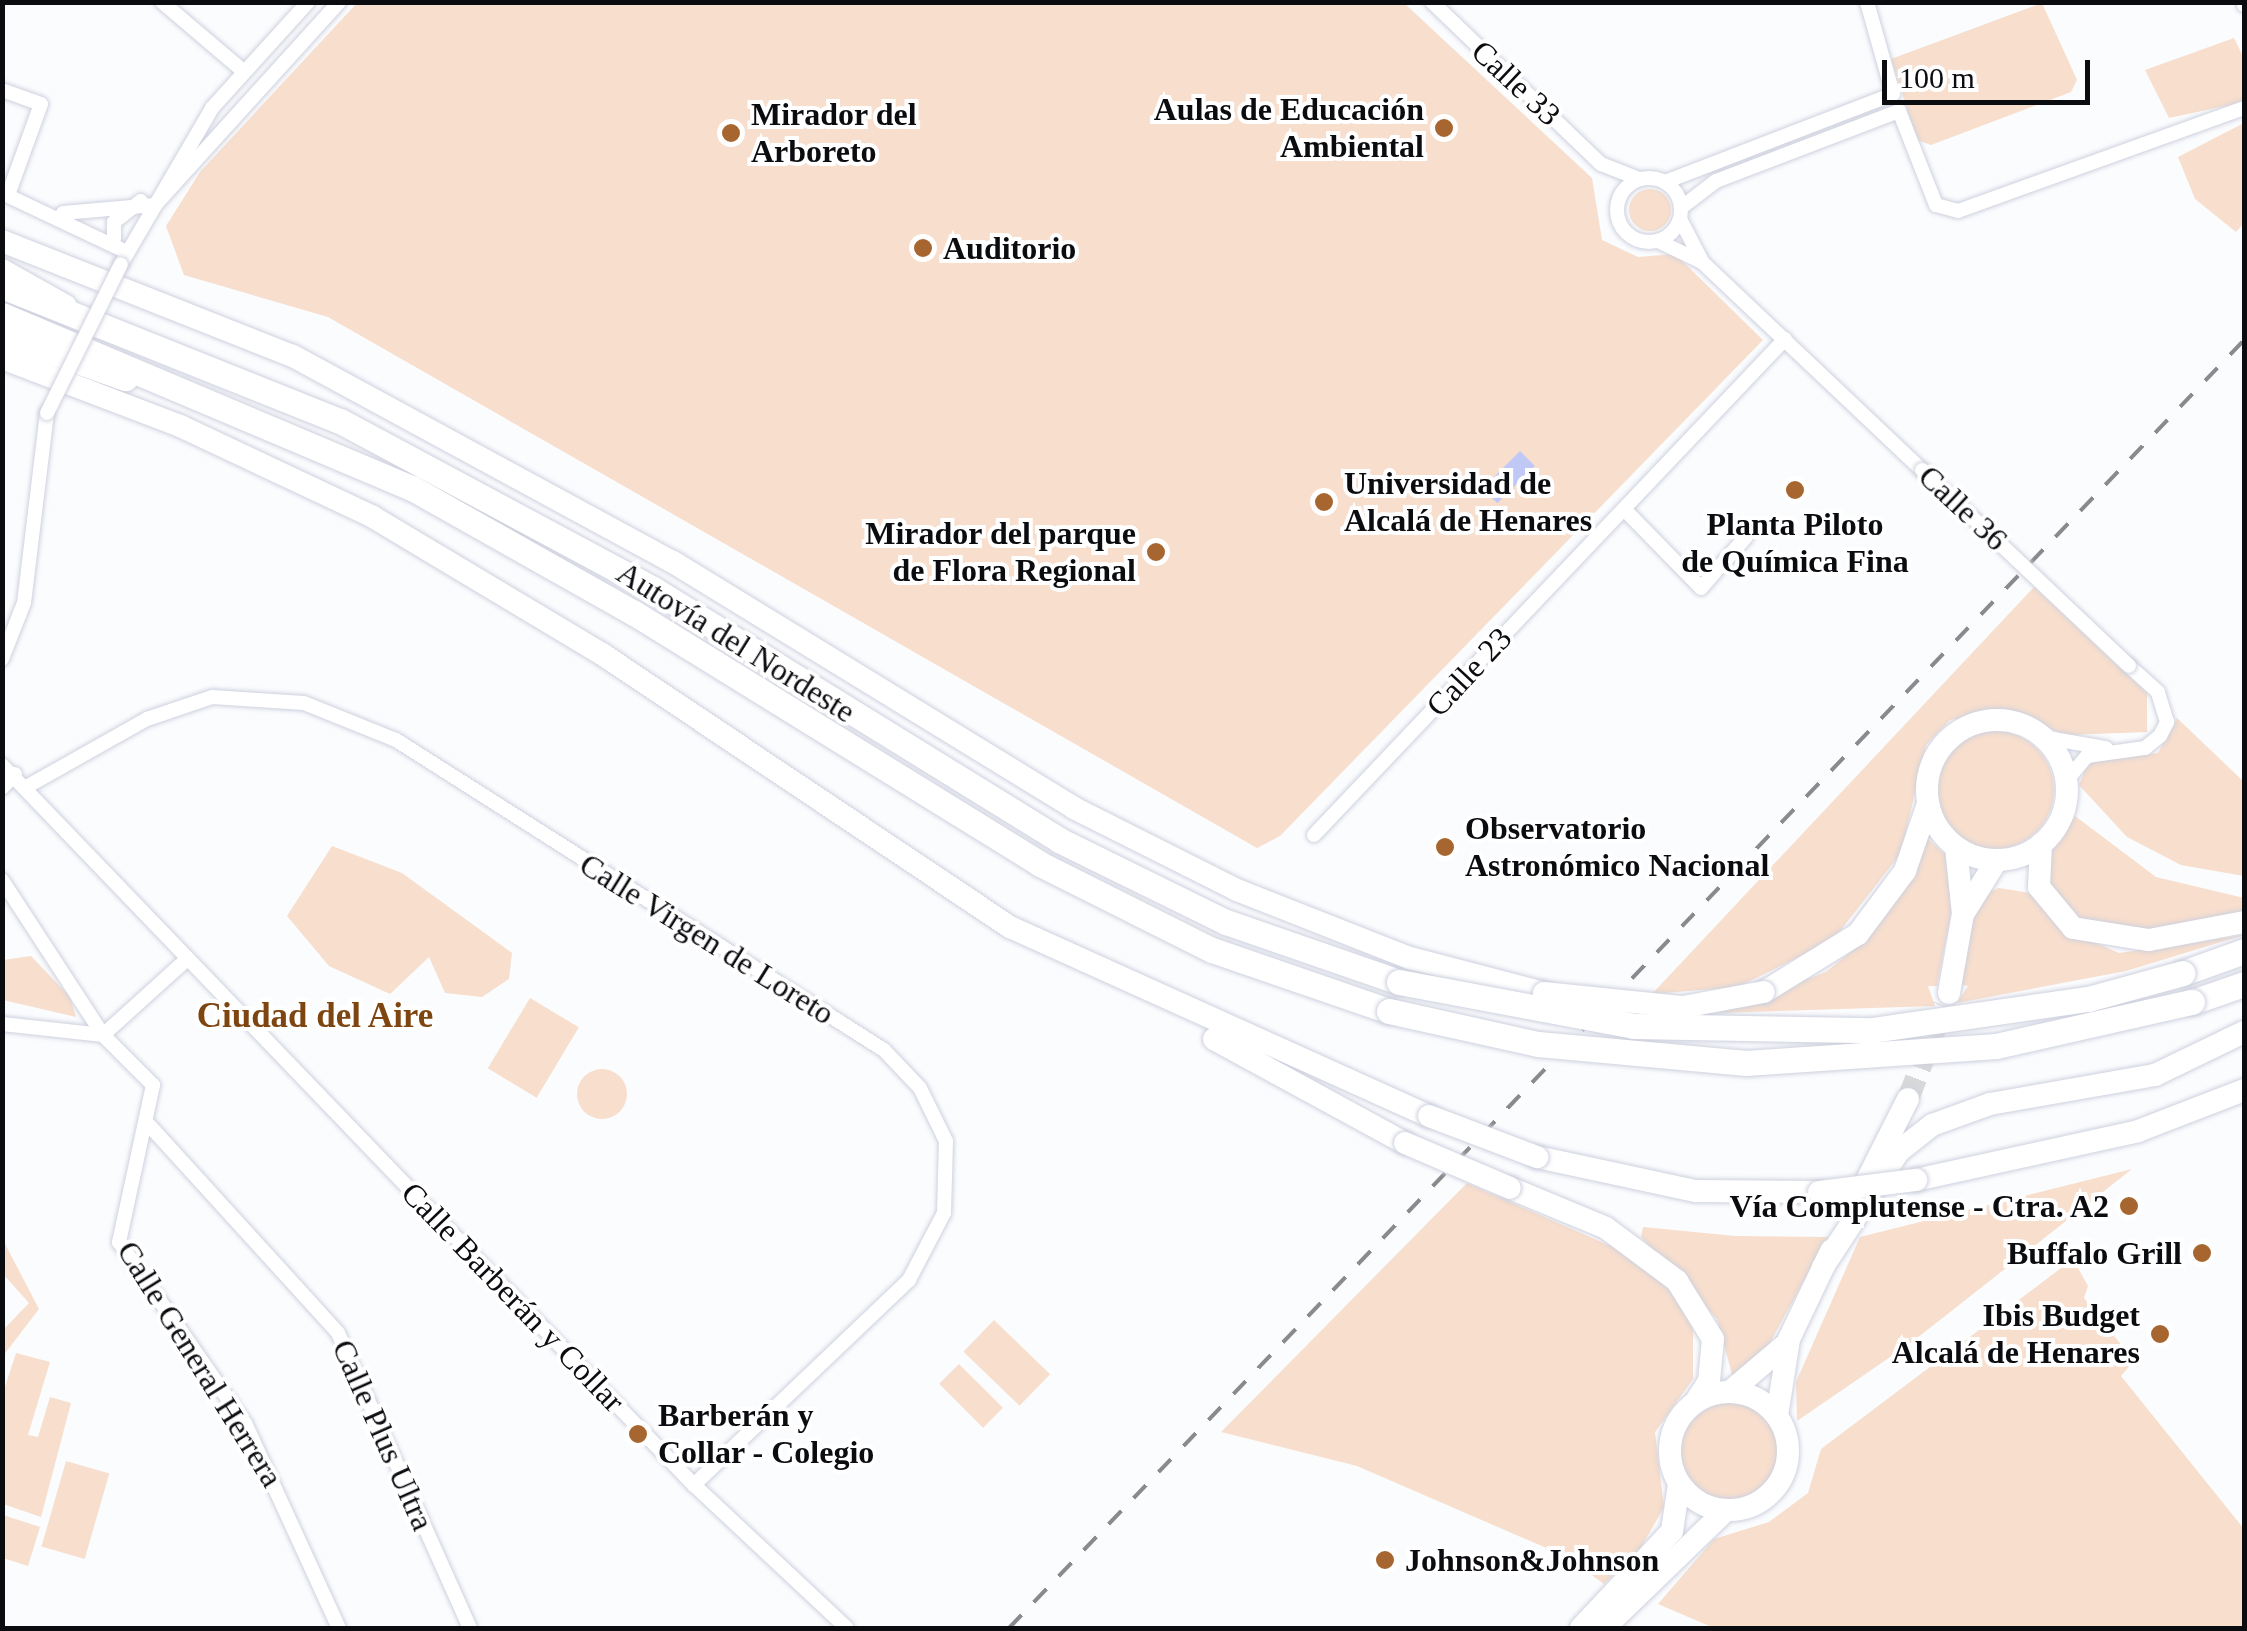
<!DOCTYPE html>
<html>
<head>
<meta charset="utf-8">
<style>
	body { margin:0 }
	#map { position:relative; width:2247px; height:1631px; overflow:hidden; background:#fbfcfe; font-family:"Times New Roman",serif }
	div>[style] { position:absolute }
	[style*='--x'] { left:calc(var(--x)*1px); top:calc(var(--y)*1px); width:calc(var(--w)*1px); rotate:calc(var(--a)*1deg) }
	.green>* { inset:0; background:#f7decd; transform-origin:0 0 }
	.round { border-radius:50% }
	.water>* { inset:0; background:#c0c9f5; transform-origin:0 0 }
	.primary-tunnel>* { height:22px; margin-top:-11px; transform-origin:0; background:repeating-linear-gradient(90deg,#d7d8da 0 22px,transparent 0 33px) }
	.roads { filter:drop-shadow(0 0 2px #ced1de) drop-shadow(0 0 2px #ced1de) }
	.minor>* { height:14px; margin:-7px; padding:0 7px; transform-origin:7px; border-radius:7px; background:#fff }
	.minor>.ring { margin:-7px; padding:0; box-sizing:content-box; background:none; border:14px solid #fff; border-radius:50% }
	.primary>* { height:22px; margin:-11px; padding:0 11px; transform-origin:11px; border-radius:11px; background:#fff }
	.primary>.ring { margin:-11px; padding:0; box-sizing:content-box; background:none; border:22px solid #fff; border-radius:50% }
	.trunk>* { height:22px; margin:-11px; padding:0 11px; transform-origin:11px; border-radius:11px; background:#fff }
	.motorway>* { height:25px; margin:-12.5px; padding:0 12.5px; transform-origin:12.5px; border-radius:12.5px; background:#fff }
	.rail>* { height:4px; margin-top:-2px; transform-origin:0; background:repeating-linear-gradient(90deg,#898a8d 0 18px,transparent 0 36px) }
	.bridges { filter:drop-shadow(0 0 2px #ced1de) drop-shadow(0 0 2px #ced1de) }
	.minor-bridge>* { height:14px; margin:-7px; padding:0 7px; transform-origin:7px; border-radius:7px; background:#fff }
	.trunk-bridge>* { height:22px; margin:-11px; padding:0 11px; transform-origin:11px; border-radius:11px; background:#fff }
	.motorway-bridge>* { height:25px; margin:-12.5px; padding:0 12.5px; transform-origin:12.5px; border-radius:12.5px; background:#fff }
	.dots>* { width:28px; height:28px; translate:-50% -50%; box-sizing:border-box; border:5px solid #fff; border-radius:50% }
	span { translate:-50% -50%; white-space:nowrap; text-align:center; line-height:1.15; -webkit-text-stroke:8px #fff; paint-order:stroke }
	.street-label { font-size:32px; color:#0b0c10 }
	.poi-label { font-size:32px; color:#0b0c10; font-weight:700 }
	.right { translate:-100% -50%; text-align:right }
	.left { translate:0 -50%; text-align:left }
	.neighbourhood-label { font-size:35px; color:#7e4510; font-weight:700 }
	.frame { position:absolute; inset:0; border:5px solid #0b0c10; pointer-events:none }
	.scale { position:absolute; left:1882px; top:60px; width:208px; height:45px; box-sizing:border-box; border:5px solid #0b0c10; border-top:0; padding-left:12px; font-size:30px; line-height:35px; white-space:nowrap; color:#0b0c10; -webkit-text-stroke:8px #fff; paint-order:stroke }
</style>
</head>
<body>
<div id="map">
	<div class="green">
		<i style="clip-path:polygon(357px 3px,1404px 3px,1592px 178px,1602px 240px,1638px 257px,1675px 254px,1763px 340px,1280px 836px,1257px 848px,328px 317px,184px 275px,166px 226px,200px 172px)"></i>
		<i style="clip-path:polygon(2042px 3px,2077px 80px,2071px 92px,1931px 145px,1917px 140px,1891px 59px)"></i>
		<i style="clip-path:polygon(2234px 38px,2244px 58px,2244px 102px,2169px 118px,2145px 70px)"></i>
		<i style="clip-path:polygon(2244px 123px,2244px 223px,2236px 232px,2195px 199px,2178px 157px)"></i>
		<i class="round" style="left:1629px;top:189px;width:42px;height:42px"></i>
		<i style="clip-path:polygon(2034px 587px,2147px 693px,2147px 732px,2065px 735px,2010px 711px,1950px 720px,1926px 745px,1901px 853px,1833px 940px,1738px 987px,1652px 994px)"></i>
		<i style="clip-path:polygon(2177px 718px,2244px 782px,2244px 876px,2181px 865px,2127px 837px,2079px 785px,2088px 761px,2158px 753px)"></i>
		<i class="round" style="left:1936px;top:731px;width:118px;height:118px"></i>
		<i style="clip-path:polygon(2075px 816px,2156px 877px,2244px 898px,2244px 913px,2156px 934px,2098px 928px,2070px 913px,2049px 889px,2048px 853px)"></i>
		<i style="clip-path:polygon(1928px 839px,1949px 858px,1955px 894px,1937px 986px,1928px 986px,1935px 1006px,1718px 1013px,1826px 972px,1870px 936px)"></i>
		<i style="clip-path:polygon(332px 846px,402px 873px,512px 953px,509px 979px,482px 997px,445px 993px,429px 957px,390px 994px,329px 966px,287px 916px)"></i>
		<i style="clip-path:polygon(1999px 888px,2030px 893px,2056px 925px,2119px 953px,2244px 935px,2126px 971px,1957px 1003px,1968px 986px,1959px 984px,1977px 897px)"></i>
		<i style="clip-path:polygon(31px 956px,70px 997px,76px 1017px,3px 1000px,3px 960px)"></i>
		<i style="left:530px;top:998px;width:57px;height:82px;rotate:31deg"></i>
		<i class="round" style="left:577px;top:1069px;width:50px;height:50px"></i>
		<i style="clip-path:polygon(2132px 1169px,1912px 1342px,1797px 1421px,1796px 1382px,1860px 1237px)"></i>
		<i style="clip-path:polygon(1467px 1183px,1624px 1252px,1679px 1297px,1693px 1326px,1693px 1379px,1655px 1432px,1664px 1507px,1639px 1551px,1604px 1584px,1567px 1557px,1357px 1466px,1221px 1432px)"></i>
		<i style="clip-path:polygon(1643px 1227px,1735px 1236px,1828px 1237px,1762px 1357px,1733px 1378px,1717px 1319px,1641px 1237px)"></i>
		<i style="clip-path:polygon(2px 1238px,39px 1309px,3px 1356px,3px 1330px,29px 1303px,3px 1274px)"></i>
		<i style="clip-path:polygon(2073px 1259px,2088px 1286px,2084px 1298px,2134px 1361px,2121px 1376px,2244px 1529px,2244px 1628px,1714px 1628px,1658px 1604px,1714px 1539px,1769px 1522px,1808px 1493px,1821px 1449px)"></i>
		<i style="left:994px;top:1320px;width:78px;height:44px;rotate:44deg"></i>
		<i style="clip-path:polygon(16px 1353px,50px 1362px,28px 1435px,38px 1437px,50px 1397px,71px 1403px,41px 1517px,3px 1504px,3px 1393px)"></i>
		<i style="left:959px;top:1364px;width:62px;height:28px;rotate:45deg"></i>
		<i class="round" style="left:1681px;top:1403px;width:98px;height:98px"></i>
		<i style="left:66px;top:1461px;width:45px;height:89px;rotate:16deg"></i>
		<i style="clip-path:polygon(3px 1515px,40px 1527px,28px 1566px,3px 1558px)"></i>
	</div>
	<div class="water">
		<i style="left:1520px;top:451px;width:21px;height:53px;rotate:45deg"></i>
	</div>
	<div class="primary-tunnel">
		<i style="--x:1908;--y:1099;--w:100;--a:-68.8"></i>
	</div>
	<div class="roads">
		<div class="minor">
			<i style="--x:162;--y:2;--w:106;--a:40.4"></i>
			<i style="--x:1432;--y:2;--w:234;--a:43.8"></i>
			<i style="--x:1601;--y:164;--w:41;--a:21.5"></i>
			<i style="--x:2244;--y:2;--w:3;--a:90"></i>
			<i style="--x:2;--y:90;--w:41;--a:19.7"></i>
			<i style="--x:41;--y:104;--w:97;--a:109.9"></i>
			<i class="ring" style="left:1617px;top:178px;width:50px;height:50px"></i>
			<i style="--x:1665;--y:182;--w:244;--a:-21.1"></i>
			<i style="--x:1893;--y:94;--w:96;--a:-105.8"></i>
			<i style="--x:2;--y:193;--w:138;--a:25.3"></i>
			<i style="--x:156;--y:204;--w:273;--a:-47.8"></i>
			<i style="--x:1682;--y:207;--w:43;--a:-37.4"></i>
			<i style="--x:1716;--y:181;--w:196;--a:-20.9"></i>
			<i style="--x:1899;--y:111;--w:101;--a:68.5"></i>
			<i style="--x:1936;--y:205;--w:23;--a:15"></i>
			<i style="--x:1958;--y:211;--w:304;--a:-19.8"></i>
			<i style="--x:63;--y:213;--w:92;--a:-5"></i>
			<i style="--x:1680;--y:219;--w:47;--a:62.4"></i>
			<i style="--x:114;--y:239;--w:17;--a:-90"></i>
			<i style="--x:114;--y:222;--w:34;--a:-38"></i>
			<i style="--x:1658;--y:241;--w:49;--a:25.5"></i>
			<i style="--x:1702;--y:262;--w:303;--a:43.4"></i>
			<i style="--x:121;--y:264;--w:181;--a:-59.7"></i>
			<i style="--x:212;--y:108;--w:143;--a:-47.8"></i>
			<i style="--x:1624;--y:509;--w:110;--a:45.7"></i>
			<i style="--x:1701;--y:588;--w:68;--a:-48.6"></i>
			<i style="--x:2;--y:659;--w:60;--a:-68.6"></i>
			<i style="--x:24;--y:603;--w:191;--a:-83.1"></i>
			<i style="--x:2042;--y:737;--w:65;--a:9.8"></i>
			<i style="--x:2;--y:765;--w:999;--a:46.14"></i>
			<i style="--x:694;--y:1485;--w:209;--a:43.1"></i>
			<i style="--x:2066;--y:781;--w:33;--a:-50"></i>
			<i style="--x:2087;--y:756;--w:59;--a:-7.9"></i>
			<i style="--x:2145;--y:748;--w:19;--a:-39"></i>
			<i style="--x:2160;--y:736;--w:16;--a:-63"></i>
			<i style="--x:2167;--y:722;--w:31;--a:-107"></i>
			<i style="--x:2158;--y:692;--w:39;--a:-138"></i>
			<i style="--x:28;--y:786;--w:137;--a:-29.4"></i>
			<i style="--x:147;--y:719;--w:69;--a:-18.7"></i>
			<i style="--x:212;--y:697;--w:92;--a:3.7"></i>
			<i style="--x:304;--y:703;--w:99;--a:21.9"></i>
			<i style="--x:396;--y:740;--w:578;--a:32.43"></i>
			<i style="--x:884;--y:1050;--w:52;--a:46.5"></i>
			<i style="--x:920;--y:1088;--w:59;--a:63.9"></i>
			<i style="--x:946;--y:1141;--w:72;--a:91.6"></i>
			<i style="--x:944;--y:1213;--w:76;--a:117.6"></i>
			<i style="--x:909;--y:1280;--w:297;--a:136.4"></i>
			<i style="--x:2;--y:788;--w:19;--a:-47"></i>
			<i style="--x:1314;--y:835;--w:684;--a:-46.48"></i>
			<i style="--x:2;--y:880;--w:185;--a:56.9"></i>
			<i style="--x:103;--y:1035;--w:113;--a:-42.1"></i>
			<i style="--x:2;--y:1024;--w:102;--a:6.2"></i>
			<i style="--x:103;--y:1035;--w:71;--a:45"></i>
			<i style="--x:153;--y:1085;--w:161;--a:102.2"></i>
			<i style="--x:119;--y:1242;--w:221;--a:55.2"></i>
			<i style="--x:245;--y:1423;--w:226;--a:65.4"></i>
			<i style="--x:149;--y:1125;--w:281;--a:47.7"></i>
			<i style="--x:338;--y:1333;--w:323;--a:65.9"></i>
		</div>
		<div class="primary">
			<i class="ring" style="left:1927px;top:720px;width:118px;height:118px"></i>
			<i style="--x:1965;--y:911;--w:60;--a:-57.9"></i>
			<i style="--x:1949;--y:993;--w:80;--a:-80"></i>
			<i style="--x:1963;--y:914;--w:67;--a:-96"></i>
			<i style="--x:1857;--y:1200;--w:113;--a:-63.2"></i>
			<i style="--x:1731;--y:1391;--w:70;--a:-40.3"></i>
			<i class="ring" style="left:1670px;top:1392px;width:96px;height:96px"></i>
			<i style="--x:1777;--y:1416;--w:78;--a:-81.1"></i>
			<i style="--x:1789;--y:1339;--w:98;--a:-64.5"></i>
			<i style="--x:1581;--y:1628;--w:133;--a:-46.8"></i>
			<i style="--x:1672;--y:1531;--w:48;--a:-81.5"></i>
			<i style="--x:1604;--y:1628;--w:170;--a:-44"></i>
		</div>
		<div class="trunk">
			<i style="--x:2;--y:241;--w:313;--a:21.6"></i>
			<i style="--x:293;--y:356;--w:432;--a:28.5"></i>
			<i style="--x:673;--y:562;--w:470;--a:31.5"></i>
			<i style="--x:1074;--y:808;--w:182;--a:26.7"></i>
			<i style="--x:1237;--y:890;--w:186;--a:21.5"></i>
			<i style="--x:1410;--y:958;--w:138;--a:14.6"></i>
			<i style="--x:2;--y:270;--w:73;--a:29.4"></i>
			<i style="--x:2;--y:358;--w:191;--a:20.9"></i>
			<i style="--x:180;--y:426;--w:213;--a:25.2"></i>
			<i style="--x:373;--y:517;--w:267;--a:30.9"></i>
			<i style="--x:602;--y:654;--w:491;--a:33.8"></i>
			<i style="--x:1010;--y:927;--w:460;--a:24.3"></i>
			<i style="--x:2041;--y:844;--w:43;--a:92.7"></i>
			<i style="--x:2039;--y:887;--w:53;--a:50.3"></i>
			<i style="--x:2073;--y:928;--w:77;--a:9"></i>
			<i style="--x:2149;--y:940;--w:97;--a:-10.7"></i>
			<i style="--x:1764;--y:992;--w:110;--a:-31.7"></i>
			<i style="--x:1858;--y:934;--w:79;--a:-53.3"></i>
			<i style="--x:1905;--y:871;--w:71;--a:-71.1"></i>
			<i style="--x:1214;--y:1039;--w:217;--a:28.6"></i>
			<i style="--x:1537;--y:1157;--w:163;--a:12.1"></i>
			<i style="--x:1696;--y:1191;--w:123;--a:0.5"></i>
			<i style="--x:1916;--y:1180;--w:227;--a:-12.4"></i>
			<i style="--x:2138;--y:1131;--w:114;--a:-21.1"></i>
			<i style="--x:1510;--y:1188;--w:104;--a:22.6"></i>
			<i style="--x:1606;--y:1228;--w:89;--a:36.7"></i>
			<i style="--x:1677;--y:1281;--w:68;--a:58.2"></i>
			<i style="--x:1713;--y:1339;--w:42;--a:95.4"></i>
			<i style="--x:1709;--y:1381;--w:24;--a:123"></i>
			<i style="--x:1823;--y:1267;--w:139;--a:-56.8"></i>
			<i style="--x:1899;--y:1151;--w:42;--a:-38.2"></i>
			<i style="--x:1932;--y:1125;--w:62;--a:-19.9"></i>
			<i style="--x:1990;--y:1104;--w:168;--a:-10"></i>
			<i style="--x:2155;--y:1075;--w:99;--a:-25.8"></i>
		</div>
		<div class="motorway">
			<i style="--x:2;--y:286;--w:364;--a:21.8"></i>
			<i style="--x:340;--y:421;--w:355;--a:28.2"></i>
			<i style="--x:653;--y:589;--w:477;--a:31.7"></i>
			<i style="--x:1059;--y:840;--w:186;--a:26.2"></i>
			<i style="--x:1226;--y:922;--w:183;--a:19.1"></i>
			<i style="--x:2;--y:315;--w:445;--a:22.9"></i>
			<i style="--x:412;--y:488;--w:255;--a:29.4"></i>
			<i style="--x:634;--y:613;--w:477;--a:31.7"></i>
			<i style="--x:1040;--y:864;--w:192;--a:26.6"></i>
			<i style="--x:1212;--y:950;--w:187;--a:19"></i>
			<i style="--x:2;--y:334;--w:131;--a:19.7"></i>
			<i style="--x:2183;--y:973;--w:65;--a:-19.8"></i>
			<i style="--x:2192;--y:1002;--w:55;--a:-19.1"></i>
		</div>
	</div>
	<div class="rail">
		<i style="--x:1009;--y:1628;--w:1784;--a:-46.2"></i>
	</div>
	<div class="bridges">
		<div class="minor-bridge">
			<i style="--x:47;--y:413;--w:166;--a:-63.6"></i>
			<i style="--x:1922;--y:470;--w:285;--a:43.4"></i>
		</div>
		<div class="trunk-bridge">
			<i style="--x:1544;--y:993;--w:140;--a:5.8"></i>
			<i style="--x:1683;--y:1007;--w:82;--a:-10.5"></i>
			<i style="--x:1429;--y:1116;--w:116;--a:20.8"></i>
			<i style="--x:1405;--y:1143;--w:114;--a:23.2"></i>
			<i style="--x:1819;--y:1192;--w:98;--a:-7.1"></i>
		</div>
		<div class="motorway-bridge">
			<i style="--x:1399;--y:982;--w:238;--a:10.6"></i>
			<i style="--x:1633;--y:1026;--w:239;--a:1"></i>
			<i style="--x:1872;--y:1030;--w:218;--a:-8.2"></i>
			<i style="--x:2088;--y:999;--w:98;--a:-15.3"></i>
			<i style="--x:1389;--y:1011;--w:153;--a:12.5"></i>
			<i style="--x:1538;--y:1044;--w:209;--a:5.2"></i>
			<i style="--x:1746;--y:1063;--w:251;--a:-3.9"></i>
			<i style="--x:1996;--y:1046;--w:201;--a:-12.7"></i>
		</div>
	</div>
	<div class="dots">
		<i style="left:1444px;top:128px;background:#a76630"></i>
		<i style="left:731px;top:133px;background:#a76630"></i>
		<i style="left:923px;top:248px;background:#a76630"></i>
		<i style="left:1795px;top:490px;background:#a76630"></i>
		<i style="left:1324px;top:502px;background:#a76630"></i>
		<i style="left:1156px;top:552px;background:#a76630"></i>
		<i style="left:1445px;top:847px;background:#a76630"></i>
		<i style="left:2129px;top:1206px;background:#a76630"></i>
		<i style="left:2202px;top:1253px;background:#a76630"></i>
		<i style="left:2160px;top:1334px;background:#a76630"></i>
		<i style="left:638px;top:1434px;background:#a76630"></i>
		<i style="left:1385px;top:1560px;background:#a76630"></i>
	</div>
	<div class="street-label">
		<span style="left:1516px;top:83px;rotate:43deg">Calle 33</span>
		<span style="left:1963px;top:508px;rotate:43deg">Calle 36</span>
		<span style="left:736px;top:642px;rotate:32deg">Autovía del Nordeste</span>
		<span style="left:1469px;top:672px;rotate:-47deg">Calle 23</span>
		<span style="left:707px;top:939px;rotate:32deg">Calle Virgen de Loreto</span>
		<span style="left:513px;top:1297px;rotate:46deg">Calle Barberán y Collar</span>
		<span style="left:200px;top:1364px;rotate:58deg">Calle General Herrera</span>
		<span style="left:383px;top:1435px;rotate:66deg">Calle Plus Ultra</span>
	</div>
	<div class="poi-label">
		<span class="right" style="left:1424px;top:128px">Aulas de Educación<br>Ambiental</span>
		<span class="left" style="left:751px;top:133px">Mirador del<br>Arboreto</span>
		<span class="left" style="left:943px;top:248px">Auditorio</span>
		<span class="left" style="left:1344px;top:502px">Universidad de<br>Alcalá de Henares</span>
		<span style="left:1795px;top:543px">Planta Piloto<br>de Química Fina</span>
		<span class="right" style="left:1136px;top:552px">Mirador del parque<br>de Flora Regional</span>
		<span class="left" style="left:1465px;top:847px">Observatorio<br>Astronómico Nacional</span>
		<span class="right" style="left:2109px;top:1206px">Vía Complutense - Ctra. A2</span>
		<span class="right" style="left:2182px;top:1253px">Buffalo Grill</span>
		<span class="right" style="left:2140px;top:1334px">Ibis Budget<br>Alcalá de Henares</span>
		<span class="left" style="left:658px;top:1434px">Barberán y<br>Collar - Colegio</span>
		<span class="left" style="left:1405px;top:1560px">Johnson&amp;Johnson</span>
	</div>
	<div class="neighbourhood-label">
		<span style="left:315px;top:1016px">Ciudad del Aire</span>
	</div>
	<div class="frame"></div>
	<div class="scale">100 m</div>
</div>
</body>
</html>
